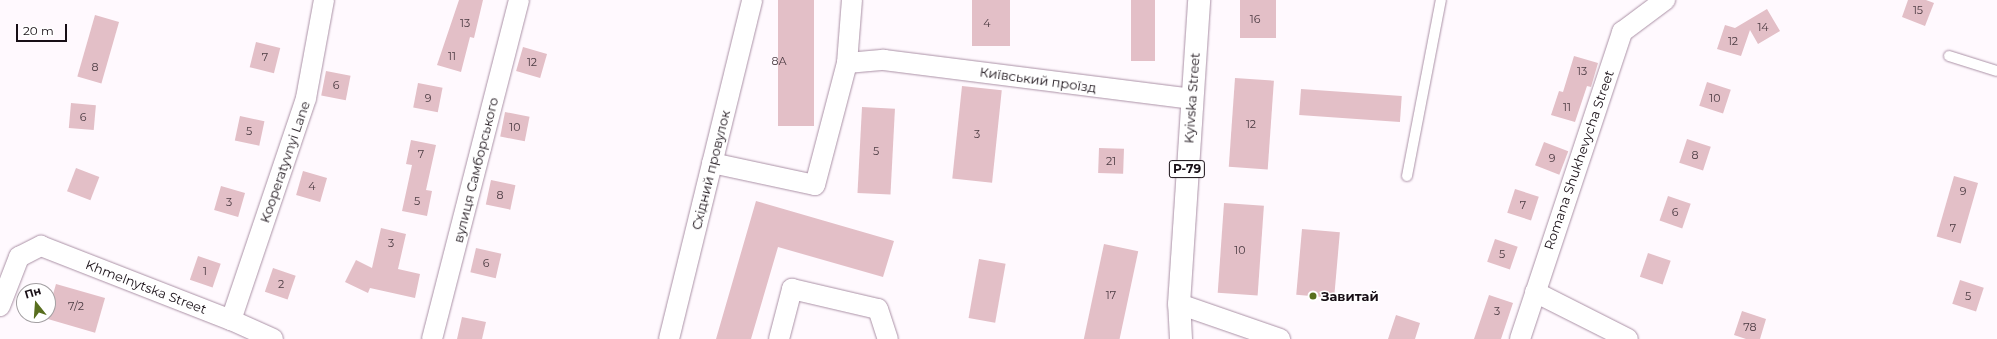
<!DOCTYPE html>
<html>
<head>
<meta charset="utf-8">
<style>
	body { margin:0 }
	#map { position:relative; width:1997px; height:339px; overflow:hidden; background:#fff9fe; font-family:Montserrat,sans-serif }
	div>[style] { position:absolute }
	[style*='--x'] { left:calc(var(--x)*1px); top:calc(var(--y)*1px); width:calc(var(--w)*1px); rotate:calc(var(--a)*1deg) }
	.building>* { inset:0; background:#e3bfc7; transform-origin:0 0 }
	.roads { filter:drop-shadow(0 0 1px #ab91a6) drop-shadow(0 0 1px #ab91a6) }
	.service>* { height:10px; margin:-5px; padding:0 5px; transform-origin:5px; border-radius:5px; background:#fff }
	.minor>* { height:20px; margin:-10px; padding:0 10px; transform-origin:10px; border-radius:10px; background:#fff }
	.primary>* { height:22px; margin:-11px; padding:0 11px; transform-origin:11px; border-radius:11px; background:#fff }
	.dots>* { width:11px; height:11px; translate:-50% -50%; box-sizing:border-box; border:2px solid #fff; border-radius:50% }
	span { translate:-50% -50%; white-space:nowrap; text-align:center; line-height:1.15; -webkit-text-stroke:3px #fff; paint-order:stroke }
	.number-label { font-size:11px; color:#4b3b42 }
	.number-label span { -webkit-text-stroke-width:0 }
	.shield-label span { padding:1px 3px; background:#fff; border:1px solid; border-radius:3px; -webkit-text-stroke-width:0 }
	.shield-label { font-size:12px; color:#180f16; font-weight:700 }
	.street-label { font-size:13px; color:#180f16 }
	.poi-label { font-size:13px; color:#180f16; font-weight:700 }
	.left { translate:0 -50%; text-align:left }
	.north { position:absolute; left:16px; top:283px; width:40px; height:40px; box-sizing:border-box; background:#fff; border:1px solid #a39fa2; border-radius:50%; rotate:343deg; font-size:11px; font-weight:700; line-height:16px; text-align:center; color:#180f16 }
	.north::after { content:''; display:block; margin:auto; width:14px; height:18px; background:#586e1e; clip-path:polygon(50% 0,100% 100%,50% 72%,0 100%) }
	.scale { position:absolute; left:16px; top:24px; width:51px; height:18px; box-sizing:border-box; border:2px solid #180f16; border-top:0; padding-left:5px; font-size:12px; line-height:14px; white-space:nowrap; color:#180f16; -webkit-text-stroke:3px #fff; paint-order:stroke }
</style>
</head>
<body>
<div id="map">
	<div class="building">
		<i style="clip-path:polygon(459px 0,483px 0,474px 38px,470px 37px,461px 72px,437px 65px)"></i>
		<i style="left:778px;top:0;width:36px;height:126px"></i>
		<i style="left:972px;top:0;width:38px;height:46px"></i>
		<i style="left:1131px;top:0;width:24px;height:61px"></i>
		<i style="left:1240px;top:0;width:36px;height:38px"></i>
		<i style="clip-path:polygon(1908px 0,1926px 0,1934px 3px,1925px 26px,1902px 17px)"></i>
		<i style="clip-path:polygon(1767px 9px,1780px 31px,1758px 44px,1750px 30px,1741px 56px,1717px 49px,1725px 25px,1735px 28px)"></i>
		<i style="left:95px;top:15px;width:25px;height:64px;rotate:16deg"></i>
		<i style="left:256px;top:42px;width:25px;height:26px;rotate:14deg"></i>
		<i style="left:523px;top:47px;width:25px;height:25px;rotate:16deg"></i>
		<i style="clip-path:polygon(1574px 56px,1598px 63px,1591px 87px,1587px 86px,1575px 122px,1551px 115px,1559px 91px,1563px 92px)"></i>
		<i style="left:326px;top:71px;width:25px;height:25px;rotate:11deg"></i>
		<i style="left:1235px;top:78px;width:39px;height:89px;rotate:4deg"></i>
		<i style="left:1707px;top:82px;width:25px;height:25px;rotate:18deg"></i>
		<i style="left:418px;top:83px;width:25px;height:25px;rotate:11deg"></i>
		<i style="left:962px;top:86px;width:40px;height:93px;rotate:6deg"></i>
		<i style="left:1301px;top:89px;width:101px;height:26px;rotate:4deg"></i>
		<i style="left:71px;top:103px;width:25px;height:25px;rotate:5deg"></i>
		<i style="left:862px;top:107px;width:33px;height:86px;rotate:3deg"></i>
		<i style="left:505px;top:112px;width:25px;height:25px;rotate:11deg"></i>
		<i style="left:240px;top:116px;width:25px;height:25px;rotate:12deg"></i>
		<i style="left:1687px;top:139px;width:25px;height:25px;rotate:18deg"></i>
		<i style="clip-path:polygon(411px 140px,436px 145px,426px 190px,432px 191px,427px 216px,402px 211px,412px 165px,406px 164px)"></i>
		<i style="left:1544px;top:142px;width:26px;height:25px;rotate:21deg"></i>
		<i style="left:1099px;top:148px;width:25px;height:25px;rotate:2deg"></i>
		<i style="left:76px;top:168px;width:25px;height:25px;rotate:21deg"></i>
		<i style="left:303px;top:171px;width:25px;height:25px;rotate:16deg"></i>
		<i style="left:1954px;top:176px;width:25px;height:63px;rotate:16deg"></i>
		<i style="left:491px;top:180px;width:25px;height:25px;rotate:12deg"></i>
		<i style="left:221px;top:186px;width:25px;height:25px;rotate:16deg"></i>
		<i style="left:1515px;top:189px;width:25px;height:25px;rotate:18deg"></i>
		<i style="left:1668px;top:196px;width:24px;height:26px;rotate:19deg"></i>
		<i style="clip-path:polygon(756px 201px,894px 241px,883px 277px,778px 247px,751px 339px,716px 339px)"></i>
		<i style="left:1224px;top:203px;width:40px;height:90px;rotate:4deg"></i>
		<i style="clip-path:polygon(381px 228px,406px 234px,398px 269px,420px 274px,415px 298px,370px 288px,368px 293px,345px 282px,356px 260px,372px 268px)"></i>
		<i style="left:1302px;top:229px;width:38px;height:66px;rotate:5deg"></i>
		<i style="left:1495px;top:239px;width:24px;height:24px;rotate:19deg"></i>
		<i style="left:1104px;top:244px;width:35px;height:97px;rotate:12deg"></i>
		<i style="left:476px;top:248px;width:26px;height:25px;rotate:13deg"></i>
		<i style="left:1648px;top:253px;width:24px;height:25px;rotate:19deg"></i>
		<i style="left:198px;top:256px;width:24px;height:25px;rotate:19deg"></i>
		<i style="left:979px;top:259px;width:27px;height:60px;rotate:10deg"></i>
		<i style="left:273px;top:268px;width:24px;height:25px;rotate:19deg"></i>
		<i style="left:1960px;top:280px;width:25px;height:25px;rotate:18deg"></i>
		<i style="left:56px;top:284px;width:51px;height:36px;rotate:16deg"></i>
		<i style="clip-path:polygon(1489px 295px,1513px 303px,1501px 339px,1474px 339px)"></i>
		<i style="clip-path:polygon(1742px 311px,1766px 319px,1760px 339px,1746px 339px,1734px 335px)"></i>
		<i style="clip-path:polygon(1396px 315px,1420px 323px,1415px 339px,1388px 339px)"></i>
		<i style="clip-path:polygon(462px 317px,486px 322px,482px 339px,457px 339px)"></i>
	</div>
	<div class="roads">
		<div class="service">
			<i style="--x:1949;--y:56;--w:50;--a:17.4"></i>
			<i style="--x:1407;--y:176;--w:179;--a:-79.1"></i>
		</div>
		<div class="minor">
			<i style="--x:847;--y:63;--w:63;--a:-85.5"></i>
			<i style="--x:712;--y:163;--w:105;--a:12.1"></i>
			<i style="--x:815;--y:185;--w:126;--a:-75.3"></i>
			<i style="--x:847;--y:63;--w:37;--a:-5"></i>
			<i style="--x:884;--y:60;--w:309;--a:7.2"></i>
			<i style="--x:1535;--y:292;--w:104;--a:26.8"></i>
			<i style="--x:1179;--y:304;--w:107;--a:19.1"></i>
			<i style="--x:0;--y:306;--w:53;--a:-68.8"></i>
			<i style="--x:19;--y:257;--w:25;--a:-27"></i>
			<i style="--x:41;--y:246;--w:204;--a:21.3"></i>
			<i style="--x:231;--y:320;--w:46;--a:24.3"></i>
			<i style="--x:231;--y:320;--w:234;--a:-71.3"></i>
			<i style="--x:306;--y:98;--w:100;--a:-79.6"></i>
			<i style="--x:432;--y:339;--w:350;--a:-75.6"></i>
			<i style="--x:669;--y:339;--w:349;--a:-76.2"></i>
			<i style="--x:779;--y:339;--w:52;--a:-75.4"></i>
			<i style="--x:792;--y:289;--w:88;--a:13.1"></i>
			<i style="--x:878;--y:309;--w:32;--a:72"></i>
			<i style="--x:1520;--y:339;--w:324;--a:-71.6"></i>
			<i style="--x:1622;--y:32;--w:54;--a:-36.7"></i>
		</div>
		<div class="primary">
			<i style="--x:1181;--y:339;--w:35;--a:-93"></i>
			<i style="--x:1179;--y:304;--w:305;--a:-86.2"></i>
		</div>
	</div>
	<div class="dots">
		<i style="left:1313px;top:296px;background:#586e1e"></i>
	</div>
	<div class="number-label">
		<span style="left:1918px;top:10px">15</span>
		<span style="left:1255px;top:19px">16</span>
		<span style="left:465px;top:23px">13</span>
		<span style="left:987px;top:23px">4</span>
		<span style="left:1763px;top:27px">14</span>
		<span style="left:1733px;top:41px">12</span>
		<span style="left:452px;top:56px">11</span>
		<span style="left:265px;top:57px">7</span>
		<span style="left:779px;top:61px">8А</span>
		<span style="left:532px;top:62px">12</span>
		<span style="left:95px;top:67px">8</span>
		<span style="left:1582px;top:71px">13</span>
		<span style="left:336px;top:85px">6</span>
		<span style="left:428px;top:98px">9</span>
		<span style="left:1715px;top:98px">10</span>
		<span style="left:1567px;top:107px">11</span>
		<span style="left:83px;top:117px">6</span>
		<span style="left:1251px;top:124px">12</span>
		<span style="left:515px;top:127px">10</span>
		<span style="left:249px;top:131px">5</span>
		<span style="left:977px;top:134px">3</span>
		<span style="left:876px;top:151px">5</span>
		<span style="left:421px;top:154px">7</span>
		<span style="left:1695px;top:155px">8</span>
		<span style="left:1552px;top:158px">9</span>
		<span style="left:1111px;top:161px">21</span>
		<span style="left:312px;top:186px">4</span>
		<span style="left:1963px;top:191px">9</span>
		<span style="left:500px;top:195px">8</span>
		<span style="left:417px;top:201px">5</span>
		<span style="left:229px;top:202px">3</span>
		<span style="left:1523px;top:205px">7</span>
		<span style="left:1675px;top:212px">6</span>
		<span style="left:1953px;top:228px">7</span>
		<span style="left:391px;top:243px">3</span>
		<span style="left:1240px;top:250px">10</span>
		<span style="left:1502px;top:254px">5</span>
		<span style="left:486px;top:263px">6</span>
		<span style="left:205px;top:271px">1</span>
		<span style="left:281px;top:284px">2</span>
		<span style="left:1111px;top:295px">17</span>
		<span style="left:1968px;top:296px">5</span>
		<span style="left:76px;top:306px">7/2</span>
		<span style="left:1497px;top:311px">3</span>
		<span style="left:1750px;top:327px">78</span>
	</div>
	<div class="shield-label">
		<span style="left:1187px;top:169px">Р-79</span>
	</div>
	<div class="street-label">
		<span style="left:1038px;top:80px;rotate:8deg">Київський проїзд</span>
		<span style="left:1192px;top:98px;rotate:-86deg">Kyivska Street</span>
		<span style="left:1579px;top:160px;rotate:-71deg">Romana Shukhevycha Street</span>
		<span style="left:285px;top:162px;rotate:-71deg">Kooperatyvnyi Lane</span>
		<span style="left:476px;top:170px;rotate:-76deg">вулиця Самборського</span>
		<span style="left:711px;top:170px;rotate:-76deg">Східний провулок</span>
		<span style="left:146px;top:287px;rotate:21deg">Khmelnytska Street</span>
	</div>
	<div class="poi-label">
		<span class="left" style="left:1321px;top:296px">Завитай</span>
	</div>
	<div class="north">Пн</div>
	<div class="scale">20 m</div>
</div>
</body>
</html>
